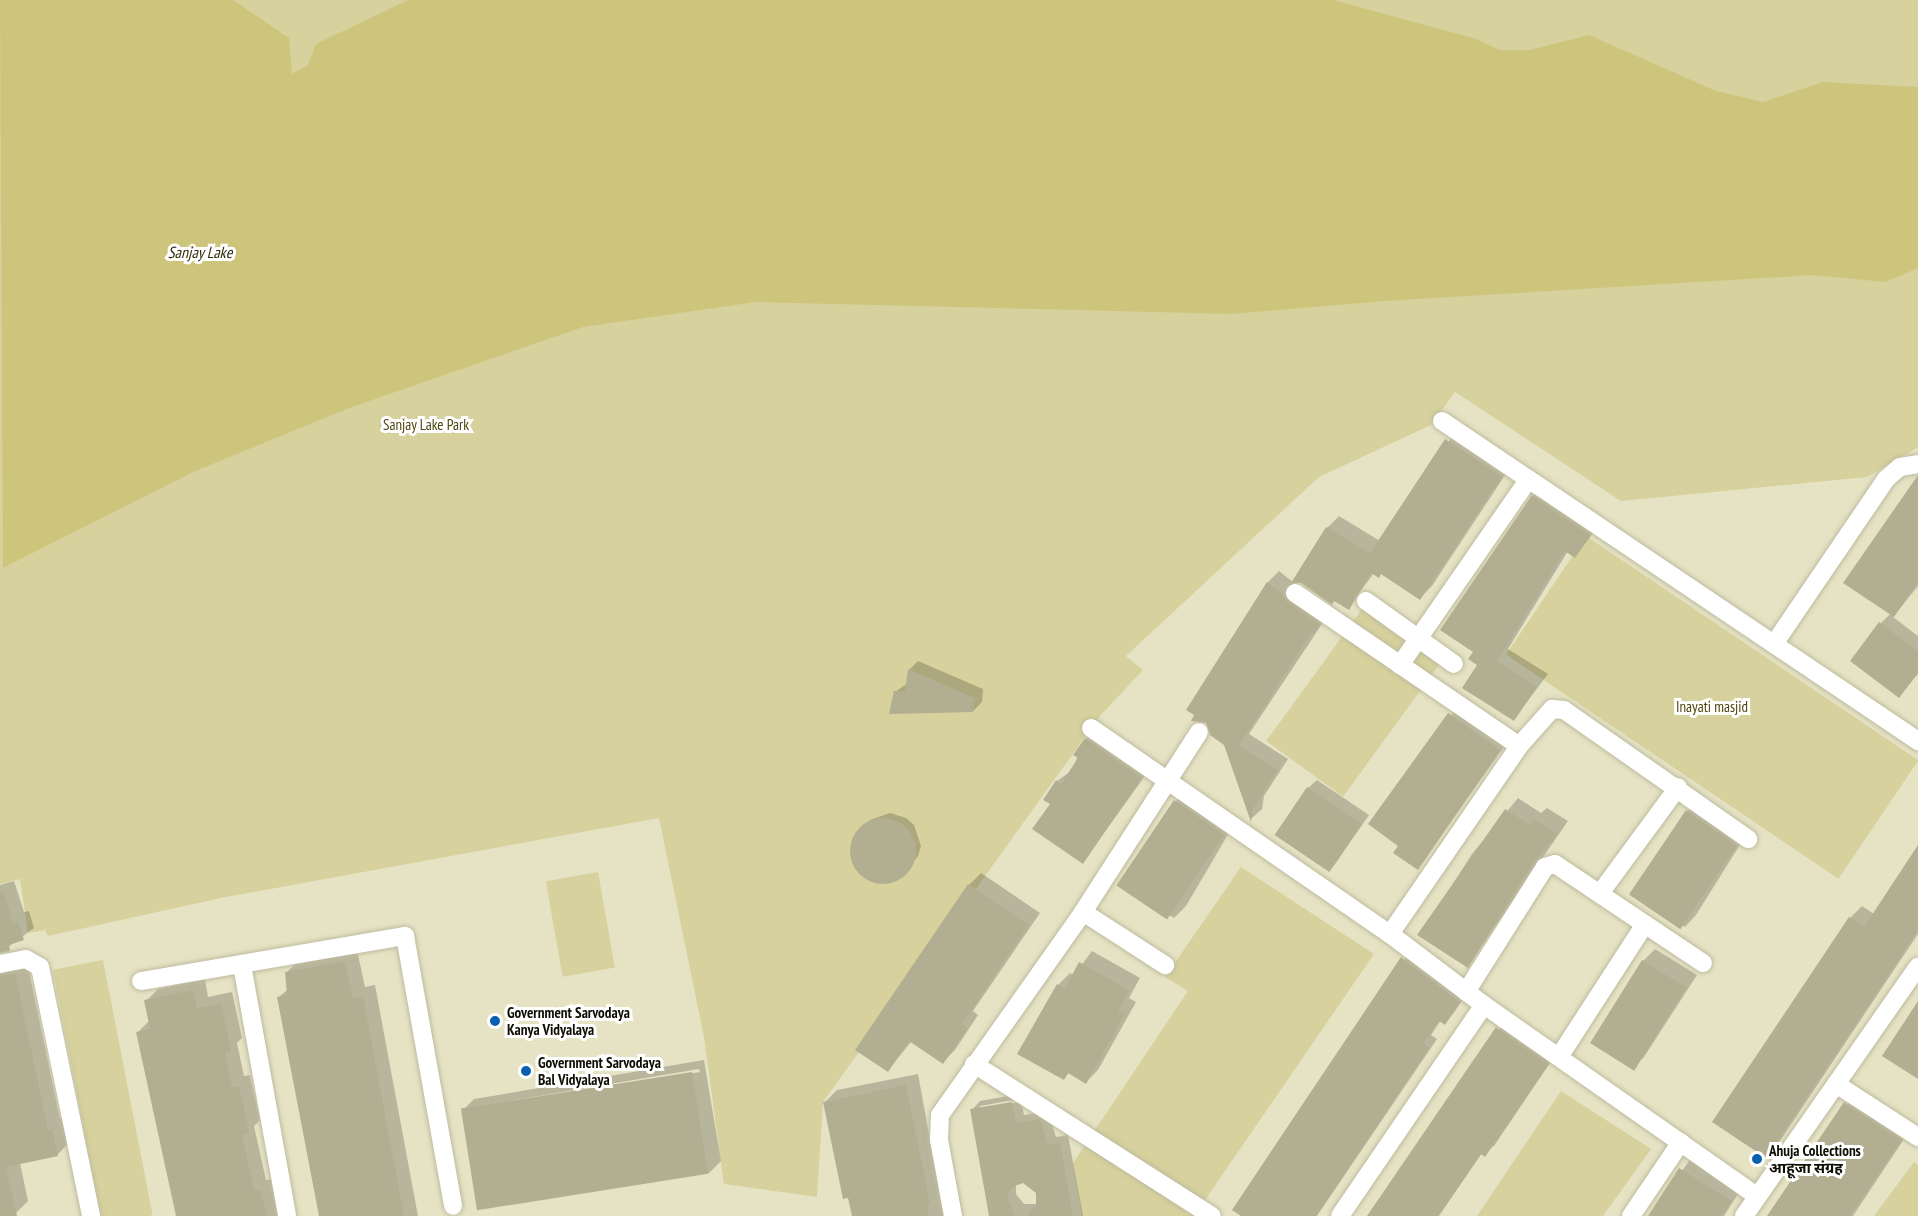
<!DOCTYPE html>
<html>
<head>
<meta charset="utf-8">
<style>
	body { margin:0 }
	#map { position:relative; width:1918px; height:1216px; overflow:hidden; background:#e6e3c5; font-family:"PT Sans Narrow","Noto Sans Devanagari",sans-serif }
	div>[style] { position:absolute }
	[style*='--x'] { left:calc(var(--x)*1px); top:calc(var(--y)*1px); width:calc(var(--w)*1px); rotate:calc(var(--a)*1deg) }
	.green>* { inset:0; background:#d7d19d; transform-origin:0 0 }
	.water>* { inset:0; background:#cec57d }
	.shadow>* { inset:0; background:#0003 }
	.building>* { inset:0; background:#b2ae91; transform-origin:0 0 }
	.round { border-radius:50% }
	.roads { filter:drop-shadow(0 0 2px #bebb9e) drop-shadow(0 0 2px #bebb9e) }
	.minor>* { height:18px; margin:-9px; padding:0 9px; transform-origin:9px; border-radius:9px; background:#fff }
	.dots>* { width:16px; height:16px; translate:-50% -50%; box-sizing:border-box; border:3px solid #fff; border-radius:50% }
	span { translate:-50% -50%; white-space:nowrap; text-align:center; line-height:1.15; -webkit-text-stroke:6px #fff; paint-order:stroke }
	.park-label { font-size:15px; color:#4d460e }
	.poi-label { font-size:15px; color:#0f0e04; font-weight:700 }
	.left { translate:0 -50%; text-align:left }
	.water-label { font-size:16px; color:#302c0c; font-style:italic }
</style>
</head>
<body>
<div id="map">
	<div class="green">
		<i style="clip-path:polygon(0 0,1918px 0,1918px 447px,1867px 477px,1621px 501px,1455px 392px,1431px 425px,1319px 477px,1126px 656px,1143px 670px,1100px 716px,823px 1102px,817px 1197px,724px 1184px,704px 1037px,659px 818px,221px 898px,48px 936px,45px 930px,28px 933px,20px 879px,0 884px)"></i>
		<i style="left:1586px;top:536px;width:401px;height:143px;rotate:34deg"></i>
		<i style="left:1365px;top:605px;width:95px;height:168px;rotate:36deg"></i>
		<i style="clip-path:polygon(1241px 867px,1374px 954px,1194px 1216px,1082px 1216px,1073px 1163px,1188px 991px,1165px 977px)"></i>
		<i style="left:598px;top:872px;width:97px;height:53px;rotate:80deg"></i>
		<i style="left:103px;top:960px;width:260px;height:51px;rotate:79deg"></i>
		<i style="clip-path:polygon(1561px 1091px,1651px 1149px,1603px 1216px,1477px 1216px)"></i>
		<i style="clip-path:polygon(1914px 1162px,1918px 1165px,1918px 1216px,1874px 1216px)"></i>
	</div>
	<div class="water">
		<i style="clip-path:polygon(0 0,233px 0,289px 38px,292px 74px,308px 65px,316px 44px,408px 0,1333px 0,1473px 38px,1500px 50px,1529px 50px,1589px 35px,1716px 91px,1763px 102px,1823px 82px,1918px 87px,1918px 268px,1885px 282px,1813px 275px,1385px 301px,1232px 314px,756px 302px,583px 327px,349px 408px,193px 472px,3px 568px)"></i>
	</div>
	<div class="shadow">
		<i style="clip-path:polygon(1458px 428px,1513px 463px,1432px 586px,1420px 598px,1382px 573px,1374px 573px,1348px 608px,1327px 528px,1339px 516px,1380px 541px)"></i>
		<i style="clip-path:polygon(1918px 476px,1918px 586px,1893px 617px,1918px 636px,1918px 674px,1899px 696px,1881px 623px,1891px 613px)"></i>
		<i style="clip-path:polygon(1545px 484px,1602px 522px,1575px 556px,1568px 551px,1508px 649px,1548px 674px,1514px 719px,1479px 665px,1475px 651px,1533px 496px)"></i>
		<i style="clip-path:polygon(1279px 571px,1330px 612px,1249px 734px,1288px 759px,1264px 796px,1262px 809px,1251px 819px,1225px 744px,1207px 722px,1189px 710px,1268px 582px)"></i>
		<i style="clip-path:polygon(918px 661px,983px 689px,982px 702px,973px 711px,895px 692px,908px 683px,909px 670px)"></i>
		<i style="clip-path:polygon(1461px 702px,1511px 737px,1418px 868px,1400px 846px,1370px 824px)"></i>
		<i style="clip-path:polygon(1098px 727px,1153px 765px,1083px 862px,1052px 804px,1057px 781px,1071px 771px,1086px 739px)"></i>
		<i style="clip-path:polygon(1317px 780px,1369px 815px,1333px 867px,1308px 788px)"></i>
		<i style="clip-path:polygon(1188px 789px,1236px 821px,1186px 906px,1174px 918px,1123px 887px,1176px 801px)"></i>
		<i style="clip-path:polygon(1518px 798px,1541px 813px,1547px 808px,1568px 821px,1468px 966px,1420px 935px,1472px 854px)"></i>
		<i style="clip-path:polygon(1700px 799px,1748px 832px,1696px 915px,1685px 927px,1635px 897px,1688px 811px)"></i>
		<i style="clip-path:polygon(890px 813px,906px 818px,914px 825px,921px 846px,918px 856px,902px 876px,881px 882px,858px 870px,851px 850px,853px 839px,870px 820px)"></i>
		<i style="clip-path:polygon(1918px 848px,1918px 934px,1778px 1144px,1766px 1156px,1850px 918px,1862px 906px,1874px 914px)"></i>
		<i style="clip-path:polygon(981px 873px,1040px 913px,973px 1011px,978px 1015px,955px 1050px,943px 1062px,912px 1041px,888px 1070px,969px 885px)"></i>
		<i style="clip-path:polygon(14px 881px,24px 912px,29px 911px,34px 928px,0 953px,0 885px)"></i>
		<i style="clip-path:polygon(1655px 949px,1697px 975px,1644px 1057px,1632px 1069px,1591px 1043px,1643px 961px)"></i>
		<i style="clip-path:polygon(357px 950px,365px 987px,375px 985px,418px 1216px,320px 1216px,279px 997px,288px 989px,286px 973px,298px 961px)"></i>
		<i style="clip-path:polygon(1411px 950px,1468px 992px,1453px 1014px,1445px 1023px,1441px 1020px,1431px 1035px,1437px 1039px,1317px 1216px,1244px 1216px)"></i>
		<i style="clip-path:polygon(1092px 951px,1140px 978px,1129px 998px,1136px 1002px,1098px 1070px,1086px 1082px,1069px 1073px,1064px 1078px,1058px 985px,1070px 973px,1074px 975px)"></i>
		<i style="clip-path:polygon(27px 961px,60px 1119px,63px 1118px,69px 1143px,57px 1155px,20px 1163px,28px 1201px,16px 1213px,0 1216px,0 966px)"></i>
		<i style="clip-path:polygon(205px 979px,208px 997px,232px 992px,242px 1038px,237px 1043px,244px 1076px,250px 1075px,260px 1120px,254px 1126px,266px 1180px,273px 1179px,281px 1216px,177px 1216px,138px 1032px,150px 1020px,146px 1001px,158px 989px)"></i>
		<i style="clip-path:polygon(1506px 1020px,1556px 1054px,1494px 1146px,1482px 1153px,1439px 1216px,1369px 1216px)"></i>
		<i style="clip-path:polygon(evenodd,704px 1060px,721px 1161px,709px 1173px,462px 1111px,474px 1099px,704px 1060px,699px 1069px,700px 1072px,474px 1110px,474px 1107px,699px 1069px)"></i>
		<i style="clip-path:polygon(918px 1074px,944px 1216px,854px 1216px,825px 1102px,837px 1090px)"></i>
		<i style="clip-path:polygon(1857px 1091px,1912px 1127px,1853px 1216px,1769px 1216px)"></i>
		<i style="clip-path:polygon(evenodd,1020px 1094px,1024px 1115px,1048px 1111px,1056px 1137px,1068px 1135px,1083px 1216px,991px 1216px,972px 1110px,980px 1101px,1020px 1094px,1019px 1099px,1019px 1102px,980px 1109px,980px 1106px,1019px 1099px,1020px 1094px,1016px 1182px,1029px 1183px,1038px 1193px,1037px 1204px,1024px 1204px,1016px 1194px,1016px 1182px)"></i>
		<i style="clip-path:polygon(1692px 1157px,1742px 1188px,1724px 1216px,1650px 1216px)"></i>
	</div>
	<div class="building">
		<i style="clip-path:polygon(1445px 439px,1502px 476px,1420px 600px,1381px 574px,1379px 578px,1371px 573px,1349px 610px,1334px 601px,1332px 605px,1301px 583px,1291px 583px,1326px 527px,1370px 553px)"></i>
		<i style="clip-path:polygon(1918px 475px,1918px 582px,1894px 617px,1843px 583px)"></i>
		<i style="clip-path:polygon(1532px 495px,1591px 535px,1575px 558px,1565px 551px,1497px 661px,1537px 687px,1514px 721px,1462px 688px,1477px 665px,1468px 659px,1473px 652px,1440px 630px)"></i>
		<i style="clip-path:polygon(1267px 582px,1320px 624px,1314px 634px,1311px 633px,1239px 746px,1278px 770px,1253px 809px,1251px 822px,1224px 745px,1210px 735px,1206px 723px,1191px 721px,1194px 715px,1186px 710px)"></i>
		<i style="clip-path:polygon(1879px 622px,1918px 651px,1918px 673px,1899px 698px,1850px 661px)"></i>
		<i style="clip-path:polygon(908px 669px,975px 698px,973px 712px,889px 714px,894px 691px,905px 691px)"></i>
		<i style="clip-path:polygon(1448px 713px,1500px 750px,1418px 870px,1393px 853px,1398px 846px,1368px 824px)"></i>
		<i style="clip-path:polygon(1085px 738px,1142px 777px,1083px 864px,1032px 829px,1050px 804px,1043px 800px,1056px 780px,1061px 784px,1078px 758px,1073px 755px)"></i>
		<i style="left:1307px;top:787px;width:66px;height:58px;rotate:34deg"></i>
		<i style="left:1174px;top:800px;width:61px;height:103px;rotate:34deg"></i>
		<i style="clip-path:polygon(1505px 809px,1530px 825px,1534px 819px,1557px 834px,1535px 861px,1468px 968px,1417px 935px)"></i>
		<i style="left:1686px;top:810px;width:62px;height:102px;rotate:34deg"></i>
		<i class="round" style="left:850px;top:818px;width:66px;height:66px"></i>
		<i style="clip-path:polygon(1918px 845px,1918px 930px,1766px 1158px,1712px 1122px,1849px 917px,1864px 927px)"></i>
		<i style="clip-path:polygon(968px 884px,1029px 925px,962px 1024px,968px 1028px,943px 1064px,909px 1041px,888px 1072px,855px 1050px)"></i>
		<i style="clip-path:polygon(4px 892px,13px 923px,18px 921px,24px 940px,9px 945px,10px 951px,0 953px,0 893px)"></i>
		<i style="clip-path:polygon(1401px 957px,1460px 1002px,1445px 1025px,1439px 1021px,1423px 1044px,1429px 1048px,1316px 1216px,1241px 1216px,1232px 1210px)"></i>
		<i style="left:1642px;top:960px;width:52px;height:98px;rotate:32deg"></i>
		<i style="clip-path:polygon(345px 962px,353px 998px,363px 996px,404px 1216px,319px 1216px,277px 997px,287px 995px,285px 972px)"></i>
		<i style="clip-path:polygon(1079px 962px,1129px 990px,1118px 1011px,1125px 1014px,1086px 1084px,1068px 1073px,1064px 1080px,1017px 1054px,1057px 984px,1065px 988px)"></i>
		<i style="clip-path:polygon(15px 973px,48px 1130px,52px 1129px,58px 1156px,6px 1167px,17px 1216px,0 1216px,0 975px)"></i>
		<i style="clip-path:polygon(193px 990px,197px 1008px,221px 1003px,231px 1051px,225px 1052px,232px 1087px,239px 1086px,249px 1133px,242px 1135px,254px 1191px,261px 1190px,267px 1216px,176px 1216px,136px 1032px,150px 1029px,144px 1000px)"></i>
		<i style="clip-path:polygon(1918px 1001px,1918px 1079px,1882px 1056px)"></i>
		<i style="clip-path:polygon(1496px 1027px,1549px 1064px,1485px 1157px,1481px 1154px,1438px 1216px,1367px 1216px)"></i>
		<i style="left:692px;top:1072px;width:103px;height:234px;rotate:81deg"></i>
		<i style="clip-path:polygon(906px 1085px,930px 1204px,927px 1205px,929px 1216px,852px 1216px,848px 1198px,843px 1199px,823px 1102px)"></i>
		<i style="clip-path:polygon(1012px 1102px,1016px 1123px,1040px 1119px,1048px 1145px,1060px 1143px,1073px 1216px,1027px 1216px,1036px 1205px,1036px 1193px,1023px 1183px,1012px 1187px,1007px 1197px,1015px 1216px,989px 1216px,970px 1109px)"></i>
		<i style="clip-path:polygon(1844px 1102px,1902px 1140px,1850px 1216px,1767px 1216px)"></i>
		<i style="clip-path:polygon(1679px 1168px,1731px 1201px,1721px 1216px,1648px 1216px)"></i>
	</div>
	<div class="roads">
		<div class="minor">
			<i style="--x:1442;--y:421;--w:574;--a:33.91"></i>
			<i style="--x:1295;--y:593;--w:271;--a:34.3"></i>
			<i style="--x:1366;--y:601;--w:108;--a:35.6"></i>
			<i style="--x:1774;--y:644;--w:199;--a:-55.8"></i>
			<i style="--x:1886;--y:479;--w:18;--a:-41"></i>
			<i style="--x:1900;--y:467;--w:18;--a:-9"></i>
			<i style="--x:1400;--y:665;--w:226;--a:-55.3"></i>
			<i style="--x:1091;--y:728;--w:363;--a:34.6"></i>
			<i style="--x:1390;--y:934;--w:118;--a:37.1"></i>
			<i style="--x:1484;--y:1005;--w:333;--a:35"></i>
			<i style="--x:1601;--y:892;--w:130;--a:-53.7"></i>
			<i style="--x:1083;--y:912;--w:98;--a:32.9"></i>
			<i style="--x:1390;--y:934;--w:228;--a:-55.5"></i>
			<i style="--x:1519;--y:746;--w:50;--a:-48.3"></i>
			<i style="--x:1552;--y:709;--w:12;--a:5"></i>
			<i style="--x:1564;--y:710;--w:225;--a:35"></i>
			<i style="--x:0;--y:964;--w:26;--a:-11"></i>
			<i style="--x:26;--y:959;--w:16;--a:30"></i>
			<i style="--x:40;--y:967;--w:254;--a:78.4"></i>
			<i style="--x:242;--y:965;--w:255;--a:79.8"></i>
			<i style="--x:141;--y:981;--w:268;--a:-9.7"></i>
			<i style="--x:405;--y:936;--w:274;--a:79.9"></i>
			<i style="--x:1466;--y:992;--w:148;--a:-57.7"></i>
			<i style="--x:1545;--y:867;--w:10;--a:-17"></i>
			<i style="--x:1555;--y:864;--w:178;--a:33.8"></i>
			<i style="--x:1559;--y:1057;--w:158;--a:-57.1"></i>
			<i style="--x:974;--y:1064;--w:282;--a:32.6"></i>
			<i style="--x:1836;--y:1084;--w:98;--a:32.9"></i>
			<i style="--x:953;--y:1216;--w:77;--a:-100.4"></i>
			<i style="--x:939;--y:1140;--w:25;--a:-88"></i>
			<i style="--x:940;--y:1115;--w:248;--a:-54.8"></i>
			<i style="--x:1083;--y:912;--w:214;--a:-57.2"></i>
			<i style="--x:1340;--y:1216;--w:255;--a:-55.7"></i>
			<i style="--x:1631;--y:1216;--w:89;--a:-56"></i>
			<i style="--x:1744;--y:1216;--w:304;--a:-55.1"></i>
		</div>
	</div>
	<div class="dots">
		<i style="left:495px;top:1021px;background:#0861af"></i>
		<i style="left:526px;top:1071px;background:#0861af"></i>
		<i style="left:1757px;top:1159px;background:#0861af"></i>
	</div>
	<div class="park-label">
		<span style="left:426px;top:425px">Sanjay Lake Park</span>
		<span style="left:1712px;top:707px">Inayati masjid</span>
	</div>
	<div class="poi-label">
		<span class="left" style="left:507px;top:1021px">Government Sarvodaya<br>Kanya Vidyalaya</span>
		<span class="left" style="left:538px;top:1071px">Government Sarvodaya<br>Bal Vidyalaya</span>
		<span class="left" style="left:1769px;top:1159px">Ahuja Collections<br>आहूजा संग्रह</span>
	</div>
	<div class="water-label">
		<span style="left:200px;top:252px">Sanjay Lake</span>
	</div>
</div>
</body>
</html>
